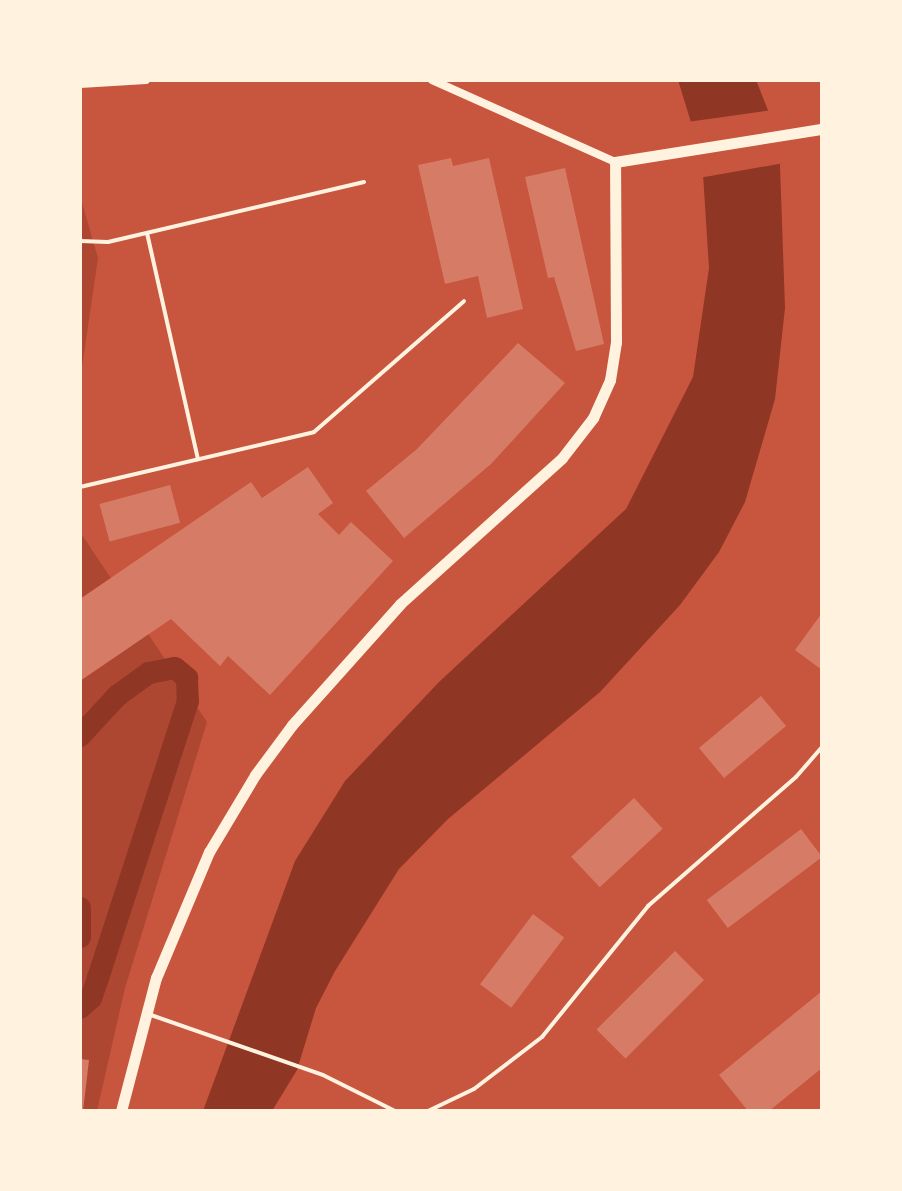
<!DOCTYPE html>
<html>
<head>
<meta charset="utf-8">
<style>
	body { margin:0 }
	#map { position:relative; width:902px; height:1191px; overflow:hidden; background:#c8553d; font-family:Figtree,sans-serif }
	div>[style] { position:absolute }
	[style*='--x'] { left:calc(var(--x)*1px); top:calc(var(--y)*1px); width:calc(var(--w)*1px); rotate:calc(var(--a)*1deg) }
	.green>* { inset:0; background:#ae4732 }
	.water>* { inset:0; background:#8f3625 }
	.pier>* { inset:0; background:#c8553d }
	.canal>* { height:22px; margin:-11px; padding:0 11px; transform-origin:11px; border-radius:11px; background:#8f3625 }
	.building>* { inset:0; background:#d67c66; transform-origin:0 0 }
	.service>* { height:4px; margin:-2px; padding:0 2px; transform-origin:2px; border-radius:2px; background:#fff3e0 }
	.minor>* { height:8px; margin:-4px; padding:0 4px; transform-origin:4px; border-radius:4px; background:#fff3e0 }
	.tertiary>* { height:11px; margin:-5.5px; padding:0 5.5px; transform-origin:5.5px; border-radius:5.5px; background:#fff3e0 }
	span { translate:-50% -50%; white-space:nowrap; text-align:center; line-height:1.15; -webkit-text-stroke:8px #fff3e0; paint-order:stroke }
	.frame { position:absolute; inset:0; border:82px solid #fff3e0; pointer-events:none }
</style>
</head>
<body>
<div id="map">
	<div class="green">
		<i style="clip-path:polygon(80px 196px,98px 258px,80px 381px)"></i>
		<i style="clip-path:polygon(80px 532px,207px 722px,125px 988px,97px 1111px,80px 1111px)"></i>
	</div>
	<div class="water">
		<i style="clip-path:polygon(678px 80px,756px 80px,779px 138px,785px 308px,775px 399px,745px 502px,719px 552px,680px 605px,600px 692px,448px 819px,399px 869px,335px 971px,316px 1008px,297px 1070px,272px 1111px,203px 1111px,295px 861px,345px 781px,439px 682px,626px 509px,693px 377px,709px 268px,702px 158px)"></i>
	</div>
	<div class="pier">
		<i style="clip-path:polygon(772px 110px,783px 137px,784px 163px,699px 178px,687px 122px)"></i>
	</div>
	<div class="canal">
		<i style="--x:80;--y:736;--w:54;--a:-47.2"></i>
		<i style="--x:117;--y:696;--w:39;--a:-36"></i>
		<i style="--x:149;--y:673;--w:26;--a:-11"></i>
		<i style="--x:175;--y:668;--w:16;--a:40"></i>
		<i style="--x:187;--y:678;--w:23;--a:88"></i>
		<i style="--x:188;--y:701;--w:291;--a:108"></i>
		<i style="--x:98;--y:978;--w:21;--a:109"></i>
		<i style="--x:91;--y:998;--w:15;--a:138"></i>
		<i style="--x:80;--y:908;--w:29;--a:90"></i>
	</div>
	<div class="building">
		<i style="clip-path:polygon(451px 158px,453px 166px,489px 158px,523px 309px,487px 318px,478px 276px,445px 284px,418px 165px)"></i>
		<i style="clip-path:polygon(565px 168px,604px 344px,576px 351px,554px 277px,548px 278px,525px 177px)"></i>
		<i style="clip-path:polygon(518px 343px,565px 383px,491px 464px,404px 538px,366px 491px,417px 449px)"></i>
		<i style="clip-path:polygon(308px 467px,333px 503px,318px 514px,339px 535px,351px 522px,393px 561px,270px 695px,228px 656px,220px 666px,171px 619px,80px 681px,80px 599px,251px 482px,262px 498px)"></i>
		<i style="left:170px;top:485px;width:39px;height:73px;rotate:75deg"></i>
		<i style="clip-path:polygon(822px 613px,822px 670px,795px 650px)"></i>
		<i style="left:761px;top:696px;width:39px;height:81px;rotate:50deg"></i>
		<i style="left:634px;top:798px;width:42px;height:86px;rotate:47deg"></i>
		<i style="left:801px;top:829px;width:35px;height:118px;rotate:53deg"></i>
		<i style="left:533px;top:914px;width:39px;height:88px;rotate:37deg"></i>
		<i style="left:675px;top:951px;width:41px;height:111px;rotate:45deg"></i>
		<i style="clip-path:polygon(822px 991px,822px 1068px,769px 1111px,748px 1111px,719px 1075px)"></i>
		<i style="clip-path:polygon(80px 1059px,89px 1060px,83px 1111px,80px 1111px)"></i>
	</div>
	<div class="service">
		<i style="--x:147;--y:233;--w:232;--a:77.3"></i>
		<i style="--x:80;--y:241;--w:28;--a:2"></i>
		<i style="--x:108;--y:242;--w:263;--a:-13.2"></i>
		<i style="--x:80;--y:487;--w:240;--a:-13.2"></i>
		<i style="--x:314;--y:432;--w:199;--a:-41.1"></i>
		<i style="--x:148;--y:1014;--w:185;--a:19.2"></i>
		<i style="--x:323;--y:1075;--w:80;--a:26.6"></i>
		<i style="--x:428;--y:1111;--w:51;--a:-25.6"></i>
		<i style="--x:474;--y:1089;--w:86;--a:-37.4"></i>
		<i style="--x:542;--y:1037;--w:169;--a:-51"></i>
		<i style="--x:648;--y:906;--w:196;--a:-41.1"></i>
		<i style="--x:796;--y:777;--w:40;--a:-49"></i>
	</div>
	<div class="minor">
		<i style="--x:432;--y:80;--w:201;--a:24.1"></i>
		<i style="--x:80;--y:84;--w:66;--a:-3.5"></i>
	</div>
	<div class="tertiary">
		<i style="--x:121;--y:1111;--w:138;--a:-75.3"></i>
		<i style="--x:156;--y:978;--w:137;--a:-67.2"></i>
		<i style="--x:209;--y:852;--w:90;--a:-59.1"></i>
		<i style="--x:255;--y:775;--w:62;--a:-53.5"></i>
		<i style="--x:292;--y:725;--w:162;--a:-48.2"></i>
		<i style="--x:400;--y:604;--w:218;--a:-42"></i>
		<i style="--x:562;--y:458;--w:51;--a:-52.2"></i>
		<i style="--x:593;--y:418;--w:42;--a:-65.9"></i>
		<i style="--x:610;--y:380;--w:38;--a:-81"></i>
		<i style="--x:616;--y:342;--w:180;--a:-90.3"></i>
		<i style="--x:615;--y:162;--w:210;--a:-9.1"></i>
	</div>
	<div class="frame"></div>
</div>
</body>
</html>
